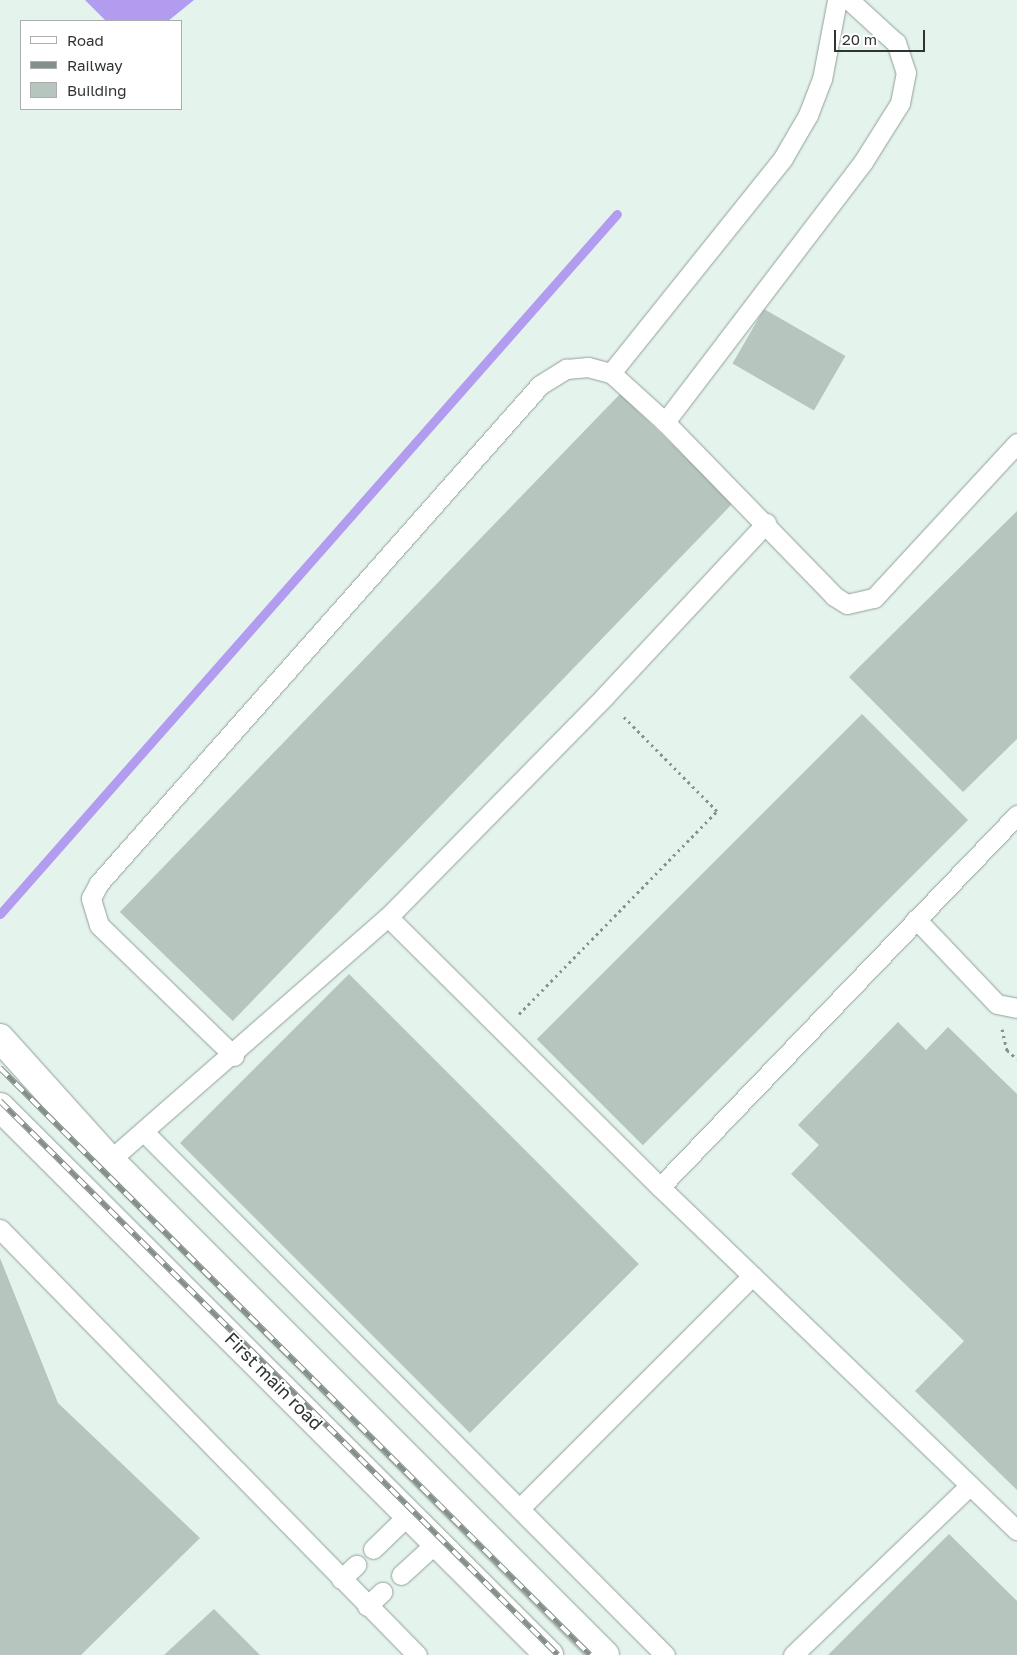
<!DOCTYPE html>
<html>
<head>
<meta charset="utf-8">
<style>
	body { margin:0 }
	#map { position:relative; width:1017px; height:1655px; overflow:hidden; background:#e4f3ec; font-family:"Golos Text",sans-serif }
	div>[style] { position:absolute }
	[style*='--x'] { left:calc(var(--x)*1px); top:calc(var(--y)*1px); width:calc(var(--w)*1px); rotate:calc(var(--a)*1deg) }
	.water>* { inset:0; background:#b29cf0 }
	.stream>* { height:9px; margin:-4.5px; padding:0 4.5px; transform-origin:4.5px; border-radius:4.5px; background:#b29cf0 }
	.building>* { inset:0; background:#b6c6be; transform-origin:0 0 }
	.path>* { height:3px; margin-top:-1.5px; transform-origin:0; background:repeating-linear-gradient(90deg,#88928d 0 2.5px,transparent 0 6.5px) }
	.roads { filter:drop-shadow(0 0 1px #91a099) drop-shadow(0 0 1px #91a099) }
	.service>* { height:19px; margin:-9.5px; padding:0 9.5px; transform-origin:9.5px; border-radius:9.5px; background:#fff }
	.tertiary>* { height:28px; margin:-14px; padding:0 14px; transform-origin:14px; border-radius:14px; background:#fff }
	.rail>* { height:5.5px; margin-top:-2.75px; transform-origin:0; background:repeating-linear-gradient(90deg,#fff 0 11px,#858f8a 0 22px); box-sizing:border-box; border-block:1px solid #858f8a }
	span { translate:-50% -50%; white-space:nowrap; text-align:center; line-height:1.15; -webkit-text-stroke:4px #fff; paint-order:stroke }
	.street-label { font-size:18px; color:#2e3431 }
	.legend { position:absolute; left:20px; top:20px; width:162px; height:90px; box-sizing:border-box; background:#fff; border:1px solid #abaead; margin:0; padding:6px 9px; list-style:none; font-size:15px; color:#2e3431 }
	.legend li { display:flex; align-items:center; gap:10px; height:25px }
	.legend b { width:25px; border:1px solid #abaead }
	.scale { position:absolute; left:834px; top:30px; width:91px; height:22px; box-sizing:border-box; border:2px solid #2e3431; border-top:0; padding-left:6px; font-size:15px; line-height:18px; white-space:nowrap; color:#2e3431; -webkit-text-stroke:4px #fff; paint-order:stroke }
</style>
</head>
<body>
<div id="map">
	<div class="water">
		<i style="clip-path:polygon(85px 0,194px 0,168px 21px,106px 21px)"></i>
	</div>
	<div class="stream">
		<i style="--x:0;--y:914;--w:933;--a:-48.61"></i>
	</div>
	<div class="building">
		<i style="left:764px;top:309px;width:94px;height:63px;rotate:30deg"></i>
		<i style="left:620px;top:394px;width:157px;height:720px;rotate:44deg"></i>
		<i style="clip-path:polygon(1017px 511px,1017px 739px,963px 792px,849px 677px)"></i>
		<i style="left:862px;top:714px;width:150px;height:460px;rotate:45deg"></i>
		<i style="left:349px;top:974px;width:410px;height:239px;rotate:45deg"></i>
		<i style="clip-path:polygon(898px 1022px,926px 1050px,948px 1027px,1017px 1094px,1017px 1490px,915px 1391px,964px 1341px,791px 1174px,819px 1145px,798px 1125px)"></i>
		<i style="clip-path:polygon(0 1258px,58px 1403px,200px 1538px,81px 1655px,0 1655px)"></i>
		<i style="clip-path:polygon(949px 1534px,1017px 1601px,1017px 1655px,828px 1655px)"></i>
		<i style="clip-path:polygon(214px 1609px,260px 1655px,164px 1655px)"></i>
	</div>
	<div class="path">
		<i style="--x:519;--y:1014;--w:284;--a:-45.7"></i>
		<i style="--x:717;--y:811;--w:135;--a:-134.7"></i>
		<i style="--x:1002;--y:1029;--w:22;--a:77"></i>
		<i style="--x:1007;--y:1050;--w:13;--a:42"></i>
	</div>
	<div class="roads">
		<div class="service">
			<i style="--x:611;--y:373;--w:275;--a:-51.3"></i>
			<i style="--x:783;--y:158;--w:50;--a:-59.8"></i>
			<i style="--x:808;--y:115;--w:39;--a:-69"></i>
			<i style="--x:822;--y:79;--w:80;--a:-79.2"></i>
			<i style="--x:665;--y:422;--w:327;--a:-52.7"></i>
			<i style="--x:863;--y:162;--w:70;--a:-57.9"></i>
			<i style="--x:900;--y:103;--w:31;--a:-79"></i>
			<i style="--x:906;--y:73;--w:32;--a:-108"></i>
			<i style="--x:896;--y:43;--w:64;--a:-137.5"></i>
			<i style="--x:388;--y:917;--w:383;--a:44.8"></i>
			<i style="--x:660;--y:1187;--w:495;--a:43.9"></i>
			<i style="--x:916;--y:919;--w:117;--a:46.4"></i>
			<i style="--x:997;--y:1004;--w:20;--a:11"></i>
			<i style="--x:234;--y:1056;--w:188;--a:-135.9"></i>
			<i style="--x:99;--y:925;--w:28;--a:-107"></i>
			<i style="--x:91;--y:898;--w:17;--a:-62"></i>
			<i style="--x:99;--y:883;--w:665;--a:-48.47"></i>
			<i style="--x:540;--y:385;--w:31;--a:-32"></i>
			<i style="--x:566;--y:369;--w:22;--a:-5"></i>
			<i style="--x:588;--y:367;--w:24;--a:15"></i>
			<i style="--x:611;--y:373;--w:73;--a:42.2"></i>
			<i style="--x:665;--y:422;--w:243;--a:45.8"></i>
			<i style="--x:834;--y:596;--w:15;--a:32"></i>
			<i style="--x:847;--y:604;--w:28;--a:-13"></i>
			<i style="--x:874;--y:598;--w:211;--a:-47.3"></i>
			<i style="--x:145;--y:1133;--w:737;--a:45.11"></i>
			<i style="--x:110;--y:1160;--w:369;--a:-41.2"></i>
			<i style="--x:388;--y:917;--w:308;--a:-45.5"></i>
			<i style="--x:604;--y:697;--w:238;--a:-47"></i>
			<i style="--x:660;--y:1187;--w:516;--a:-46.18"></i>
			<i style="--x:0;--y:1229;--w:596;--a:45.61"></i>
			<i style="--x:521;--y:1507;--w:327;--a:-45"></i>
			<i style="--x:373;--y:1549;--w:49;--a:-44.2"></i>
			<i style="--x:401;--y:1575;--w:47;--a:-42.4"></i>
			<i style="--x:341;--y:1579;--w:21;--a:-43"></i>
			<i style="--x:367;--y:1606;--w:21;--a:-43"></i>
			<i style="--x:793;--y:1655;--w:245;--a:-43.8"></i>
		</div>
		<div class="tertiary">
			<i style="--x:0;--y:1038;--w:164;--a:48"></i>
			<i style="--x:110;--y:1160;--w:700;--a:45"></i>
			<i style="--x:0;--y:1107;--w:776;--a:44.95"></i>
		</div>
	</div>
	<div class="rail">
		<i style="--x:0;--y:1068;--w:832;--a:44.85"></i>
		<i style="--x:0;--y:1101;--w:786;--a:44.79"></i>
	</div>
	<div class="street-label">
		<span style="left:274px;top:1381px;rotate:45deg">First main road</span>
	</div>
	<ul class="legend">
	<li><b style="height:6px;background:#fff"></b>Road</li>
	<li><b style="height:6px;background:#858f8a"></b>Railway</li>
	<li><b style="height:14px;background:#b6c6be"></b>Building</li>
	</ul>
	<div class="scale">20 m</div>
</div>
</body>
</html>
